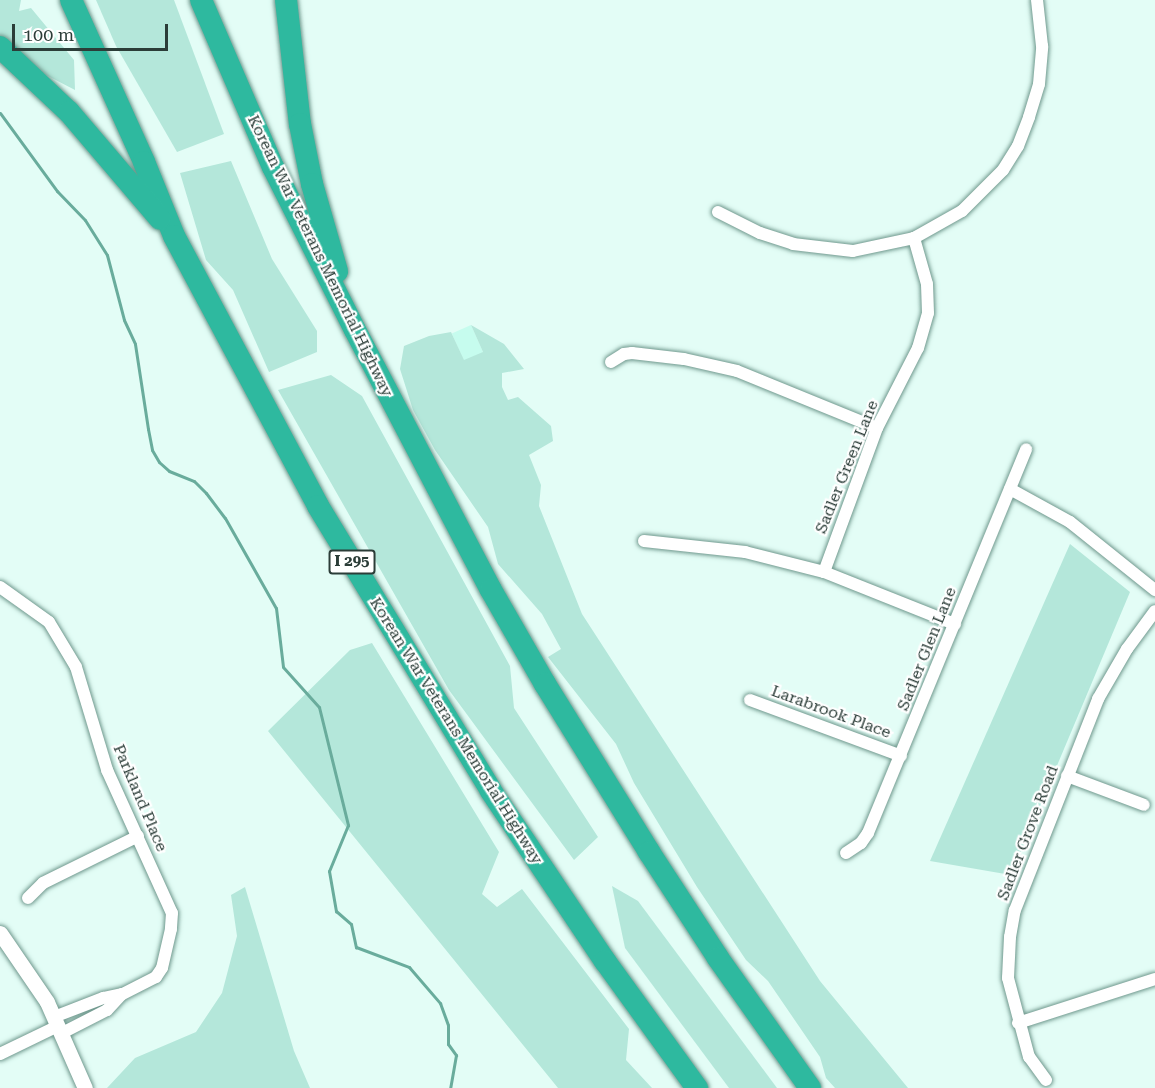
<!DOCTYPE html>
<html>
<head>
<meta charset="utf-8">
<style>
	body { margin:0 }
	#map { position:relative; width:1155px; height:1088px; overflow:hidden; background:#e3fdf6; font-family:"Roboto Serif",serif }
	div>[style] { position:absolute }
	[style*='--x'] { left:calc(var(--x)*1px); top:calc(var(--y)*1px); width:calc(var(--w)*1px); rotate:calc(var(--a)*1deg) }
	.built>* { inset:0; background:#c6fcee; transform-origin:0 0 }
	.green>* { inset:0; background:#b4e7da }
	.stream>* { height:3px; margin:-1.5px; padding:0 1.5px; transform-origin:1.5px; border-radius:1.5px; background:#69ac9c }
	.roads { filter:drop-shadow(0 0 2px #6f988d) drop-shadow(0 0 2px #6f988d) }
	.minor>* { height:12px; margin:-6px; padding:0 6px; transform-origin:6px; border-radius:6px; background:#fff }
	.tertiary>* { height:15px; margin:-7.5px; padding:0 7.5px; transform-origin:7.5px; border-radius:7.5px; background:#fff }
	.motorway>* { height:22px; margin:-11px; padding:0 11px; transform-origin:11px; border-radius:11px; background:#2eb99f }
	span { translate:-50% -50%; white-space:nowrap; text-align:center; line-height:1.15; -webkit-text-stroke:4.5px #fff; paint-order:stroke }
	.shield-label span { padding:2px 4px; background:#fff; border:2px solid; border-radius:4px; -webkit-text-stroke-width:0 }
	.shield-label { font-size:15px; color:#2b3d38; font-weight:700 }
	.street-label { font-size:16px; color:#2b3d38 }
	.scale { position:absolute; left:12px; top:24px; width:156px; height:27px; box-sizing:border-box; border:3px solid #2b3d38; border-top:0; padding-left:8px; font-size:18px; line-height:21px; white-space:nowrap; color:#2b3d38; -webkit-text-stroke:4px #fff; paint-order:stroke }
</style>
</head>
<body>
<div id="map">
	<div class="built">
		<i style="left:471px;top:325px;width:30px;height:21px;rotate:66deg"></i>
	</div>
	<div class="green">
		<i style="clip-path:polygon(0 0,21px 0,19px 11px,31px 8px,74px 60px,75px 90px,46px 75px,0 39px)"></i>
		<i style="clip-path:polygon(96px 0,174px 0,224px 134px,177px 152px,116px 46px)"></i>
		<i style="clip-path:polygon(231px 161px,272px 259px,317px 331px,317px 352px,269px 372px,233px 290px,206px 260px,180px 173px)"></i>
		<i style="clip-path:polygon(471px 325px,504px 344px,524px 369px,502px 373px,502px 387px,508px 400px,518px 397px,551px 426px,553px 441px,529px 455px,541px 485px,539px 506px,582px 614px,820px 981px,908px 1088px,835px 1088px,826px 1078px,820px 1057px,768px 981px,746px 960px,697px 887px,634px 783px,616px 744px,548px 657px,561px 649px,542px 614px,498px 564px,488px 527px,435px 450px,413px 410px,400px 369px,404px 346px,429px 336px,451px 332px,464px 360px,483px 352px)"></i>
		<i style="clip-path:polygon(331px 375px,362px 396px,510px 666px,514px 708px,598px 837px,574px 860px,449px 690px,278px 390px)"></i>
		<i style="clip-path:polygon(1070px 544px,1130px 592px,1011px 875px,930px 861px)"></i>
		<i style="clip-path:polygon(372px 643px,499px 852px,482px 894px,497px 907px,522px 889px,629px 1029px,626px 1060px,652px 1088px,558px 1088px,268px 731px,350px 650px)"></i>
		<i style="clip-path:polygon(612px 886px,638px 901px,777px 1088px,729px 1088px,625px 948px)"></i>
		<i style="clip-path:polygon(245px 887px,294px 1051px,310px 1088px,107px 1088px,135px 1058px,196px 1032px,222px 993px,237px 936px,231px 895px)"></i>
	</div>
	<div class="stream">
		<i style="--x:0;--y:113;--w:97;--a:53.8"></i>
		<i style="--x:57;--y:191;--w:40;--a:46"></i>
		<i style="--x:85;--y:220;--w:41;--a:57.8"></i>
		<i style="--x:107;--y:255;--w:67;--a:75.3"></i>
		<i style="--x:124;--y:320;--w:26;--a:65"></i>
		<i style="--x:135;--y:344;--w:86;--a:81.3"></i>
		<i style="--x:148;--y:429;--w:21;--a:79"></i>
		<i style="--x:152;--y:450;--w:14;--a:60"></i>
		<i style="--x:159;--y:462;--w:13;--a:42"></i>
		<i style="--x:169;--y:471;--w:27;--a:22"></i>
		<i style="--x:194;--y:481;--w:17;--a:45"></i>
		<i style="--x:206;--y:493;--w:31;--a:53"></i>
		<i style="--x:225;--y:518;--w:103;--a:60.5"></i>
		<i style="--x:276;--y:608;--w:59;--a:83.2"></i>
		<i style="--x:283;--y:667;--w:54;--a:48"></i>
		<i style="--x:319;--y:707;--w:122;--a:76.2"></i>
		<i style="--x:348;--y:825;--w:50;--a:112.4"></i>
		<i style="--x:329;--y:871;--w:41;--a:80.1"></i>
		<i style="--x:336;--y:911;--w:20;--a:41"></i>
		<i style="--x:351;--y:924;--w:24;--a:78"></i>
		<i style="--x:356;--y:947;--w:57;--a:20.7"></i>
		<i style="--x:409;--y:967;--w:48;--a:49.3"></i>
		<i style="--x:440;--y:1003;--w:23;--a:70"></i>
		<i style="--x:448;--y:1025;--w:19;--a:90"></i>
		<i style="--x:448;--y:1044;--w:14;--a:54"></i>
		<i style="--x:456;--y:1055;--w:34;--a:100"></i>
	</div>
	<div class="roads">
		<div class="minor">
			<i style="--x:718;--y:212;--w:47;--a:26.6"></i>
			<i style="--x:760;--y:233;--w:35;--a:18"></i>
			<i style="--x:793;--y:244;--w:60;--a:6.7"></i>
			<i style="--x:853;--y:251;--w:62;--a:-12"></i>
			<i style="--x:914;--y:238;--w:55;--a:-29.4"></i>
			<i style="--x:962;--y:211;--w:58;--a:-45"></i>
			<i style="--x:1003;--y:170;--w:28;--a:-58"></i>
			<i style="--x:1018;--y:146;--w:31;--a:-69"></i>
			<i style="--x:1029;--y:117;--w:34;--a:-73"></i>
			<i style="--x:1039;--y:84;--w:38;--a:-85"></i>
			<i style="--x:1042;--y:46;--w:46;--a:-96.2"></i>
			<i style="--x:611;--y:362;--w:15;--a:-32"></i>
			<i style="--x:624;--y:354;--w:8;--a:-7"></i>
			<i style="--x:632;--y:353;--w:52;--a:6.6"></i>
			<i style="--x:684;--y:359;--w:54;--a:12.8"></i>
			<i style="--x:737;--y:371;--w:151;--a:22.2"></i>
			<i style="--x:1010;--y:489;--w:68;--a:28.8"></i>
			<i style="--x:1070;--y:522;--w:109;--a:38.7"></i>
			<i style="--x:644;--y:541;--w:102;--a:6.2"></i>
			<i style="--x:745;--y:552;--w:81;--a:14.2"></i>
			<i style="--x:824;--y:572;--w:141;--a:21.7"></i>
			<i style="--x:824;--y:572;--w:153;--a:-69.8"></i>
			<i style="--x:877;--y:428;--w:90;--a:-62.9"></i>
			<i style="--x:918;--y:348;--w:36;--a:-74"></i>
			<i style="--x:928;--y:313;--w:29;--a:-92"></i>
			<i style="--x:927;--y:284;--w:48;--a:-105.8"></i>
			<i style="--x:0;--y:587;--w:60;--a:35.5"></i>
			<i style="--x:49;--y:622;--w:52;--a:59"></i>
			<i style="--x:76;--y:667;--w:108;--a:73.2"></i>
			<i style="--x:107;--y:770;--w:157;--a:65.6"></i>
			<i style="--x:172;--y:913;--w:16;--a:94"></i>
			<i style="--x:171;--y:929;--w:40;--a:103"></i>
			<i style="--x:162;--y:968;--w:11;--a:124"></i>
			<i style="--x:156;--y:977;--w:38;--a:153"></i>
			<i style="--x:750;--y:700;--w:161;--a:20.3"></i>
			<i style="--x:1067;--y:776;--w:82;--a:20.6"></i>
			<i style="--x:846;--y:853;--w:18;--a:-34"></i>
			<i style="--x:861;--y:843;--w:12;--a:-55"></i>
			<i style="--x:868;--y:833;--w:415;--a:-67.6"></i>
			<i style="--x:28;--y:898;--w:21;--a:-45"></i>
			<i style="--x:43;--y:883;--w:106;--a:-26.3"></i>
			<i style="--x:54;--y:1017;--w:53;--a:-21.2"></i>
			<i style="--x:103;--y:998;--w:19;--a:-12"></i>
			<i style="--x:122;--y:994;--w:22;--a:133"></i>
			<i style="--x:107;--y:1010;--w:51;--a:152.9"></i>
			<i style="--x:1018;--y:1023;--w:144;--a:-17.8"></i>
			<i style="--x:0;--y:1054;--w:64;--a:-25.8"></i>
			<i style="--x:1046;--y:1080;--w:29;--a:-126"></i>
			<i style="--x:1029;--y:1057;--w:82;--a:-104.9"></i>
			<i style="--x:1008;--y:978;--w:41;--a:-87.2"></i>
			<i style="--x:1010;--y:937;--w:27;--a:-80"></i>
			<i style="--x:1015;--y:910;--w:227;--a:-68.5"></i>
			<i style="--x:1098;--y:699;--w:58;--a:-59.9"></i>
			<i style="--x:1127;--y:649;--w:47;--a:-53.6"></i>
		</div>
		<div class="tertiary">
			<i style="--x:0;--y:933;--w:83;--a:55.7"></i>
			<i style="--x:47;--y:1002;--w:94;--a:66.2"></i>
		</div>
		<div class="motorway">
			<i style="--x:71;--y:0;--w:178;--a:65.7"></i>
			<i style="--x:144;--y:162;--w:80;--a:67.9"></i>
			<i style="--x:174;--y:236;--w:306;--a:61.9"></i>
			<i style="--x:318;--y:506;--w:333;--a:58.7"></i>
			<i style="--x:491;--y:791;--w:205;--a:56.2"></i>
			<i style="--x:605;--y:961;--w:157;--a:54.1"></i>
			<i style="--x:201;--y:0;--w:182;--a:66.7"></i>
			<i style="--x:273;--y:167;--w:182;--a:63.3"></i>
			<i style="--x:355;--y:330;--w:293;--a:62.4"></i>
			<i style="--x:491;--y:590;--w:108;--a:60.1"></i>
			<i style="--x:545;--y:684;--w:198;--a:58.2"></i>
			<i style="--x:649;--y:852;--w:126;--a:56.9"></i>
			<i style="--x:718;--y:958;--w:159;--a:54.7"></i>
			<i style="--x:286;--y:0;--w:125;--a:83.6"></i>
			<i style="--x:300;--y:124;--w:61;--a:78.7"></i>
			<i style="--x:312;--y:184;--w:91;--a:74"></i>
			<i style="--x:0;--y:47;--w:95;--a:43.3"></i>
			<i style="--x:69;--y:112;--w:140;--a:49.6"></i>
		</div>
	</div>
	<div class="shield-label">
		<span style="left:352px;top:562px">I 295</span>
	</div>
	<div class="street-label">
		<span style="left:320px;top:256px;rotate:64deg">Korean War Veterans Memorial Highway</span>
		<span style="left:847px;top:467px;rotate:-68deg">Sadler Green Lane</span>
		<span style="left:927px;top:649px;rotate:-68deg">Sadler Glen Lane</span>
		<span style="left:831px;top:712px;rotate:20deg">Larabrook Place</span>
		<span style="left:456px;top:731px;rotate:58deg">Korean War Veterans Memorial Highway</span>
		<span style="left:140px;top:798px;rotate:67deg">Parkland Place</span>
		<span style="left:1028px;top:833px;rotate:-69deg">Sadler Grove Road</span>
	</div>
	<div class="scale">100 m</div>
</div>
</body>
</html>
